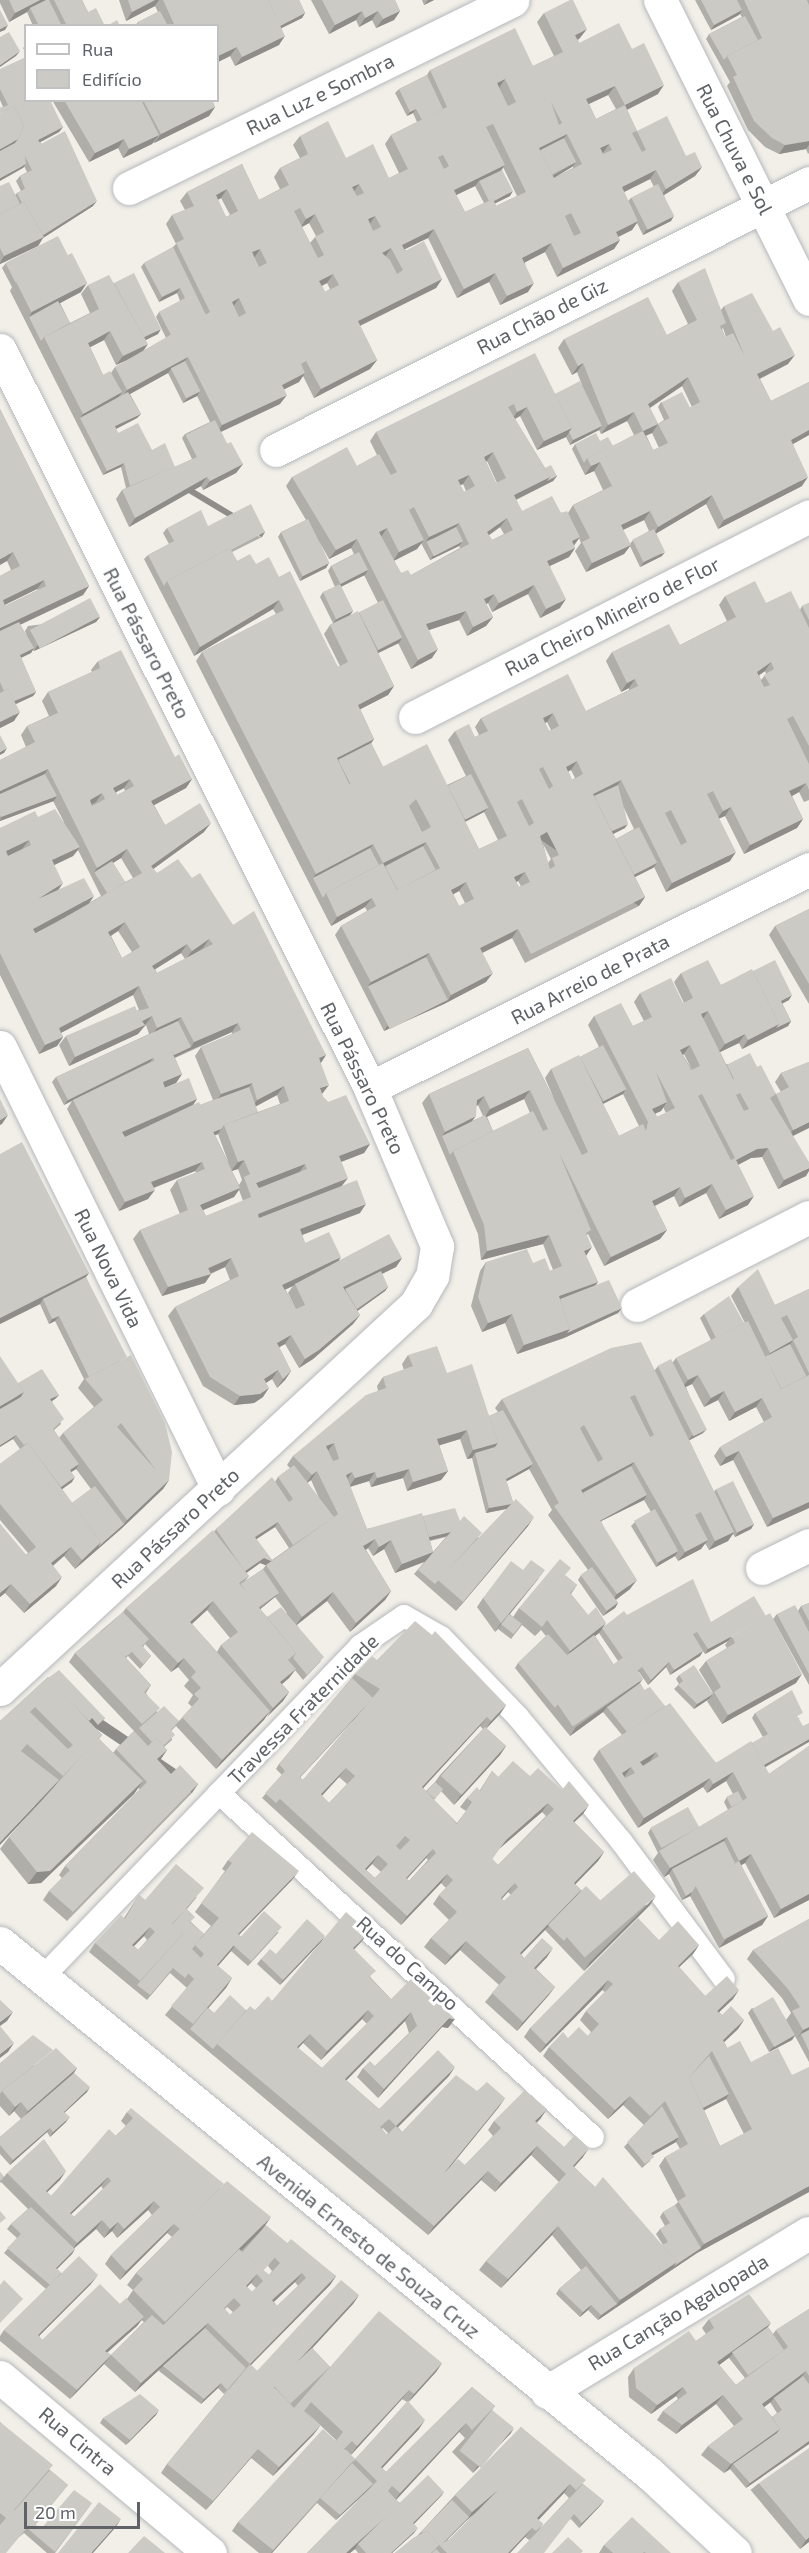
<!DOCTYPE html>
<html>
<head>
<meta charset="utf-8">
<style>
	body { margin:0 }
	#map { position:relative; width:809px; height:2553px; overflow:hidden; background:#f1efe8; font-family:"Exo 2",sans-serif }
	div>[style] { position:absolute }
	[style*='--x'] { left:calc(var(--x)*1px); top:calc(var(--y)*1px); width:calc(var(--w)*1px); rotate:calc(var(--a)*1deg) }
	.roads { filter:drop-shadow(0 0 2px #b5b8bc) drop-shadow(0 0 2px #b5b8bc) }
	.lane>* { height:22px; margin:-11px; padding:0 11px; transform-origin:11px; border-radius:11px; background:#fff }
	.street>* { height:33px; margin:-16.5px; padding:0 16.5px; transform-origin:16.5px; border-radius:16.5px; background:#fff }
	.secondary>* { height:33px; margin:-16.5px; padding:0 16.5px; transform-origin:16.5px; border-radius:16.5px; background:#fff }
	.wall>* { inset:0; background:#afaea9; transform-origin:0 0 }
	.shaded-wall>* { inset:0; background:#8f8d8a; transform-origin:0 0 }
	.building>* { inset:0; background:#cccac5; transform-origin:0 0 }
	span { translate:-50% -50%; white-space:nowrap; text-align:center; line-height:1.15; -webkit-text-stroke:6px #fff; paint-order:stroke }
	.street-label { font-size:20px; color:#5f6368 }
	.legend { position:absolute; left:24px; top:24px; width:195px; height:78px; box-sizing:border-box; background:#fff; border:2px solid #bfc1c3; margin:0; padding:8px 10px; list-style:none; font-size:18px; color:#5f6368 }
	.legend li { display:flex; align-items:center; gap:12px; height:30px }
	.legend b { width:30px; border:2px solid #bfc1c3 }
	.scale { position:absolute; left:24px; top:2502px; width:116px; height:27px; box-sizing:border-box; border:3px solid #5f6368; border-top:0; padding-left:8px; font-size:18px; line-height:21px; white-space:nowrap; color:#5f6368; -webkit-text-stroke:4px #fff; paint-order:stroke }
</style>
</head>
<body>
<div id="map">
	<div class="roads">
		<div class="lane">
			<i style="--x:219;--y:1793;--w:508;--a:42.61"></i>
			<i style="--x:42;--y:1978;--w:460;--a:-46.2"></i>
			<i style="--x:360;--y:1646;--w:53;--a:-34.3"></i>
			<i style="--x:404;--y:1616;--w:43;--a:29.6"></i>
			<i style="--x:441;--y:1637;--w:111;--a:46.1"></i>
			<i style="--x:518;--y:1717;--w:161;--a:50.3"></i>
			<i style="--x:621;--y:1841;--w:172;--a:53.3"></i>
		</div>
		<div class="street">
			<i style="--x:660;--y:0;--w:334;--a:63.5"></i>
			<i style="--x:129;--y:188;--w:427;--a:-26.1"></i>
			<i style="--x:0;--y:350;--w:826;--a:63.37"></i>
			<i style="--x:370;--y:1088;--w:172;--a:67"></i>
			<i style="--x:437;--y:1246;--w:30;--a:99"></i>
			<i style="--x:432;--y:1276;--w:32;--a:120"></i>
			<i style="--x:416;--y:1304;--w:567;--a:137.22"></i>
			<i style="--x:276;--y:450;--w:596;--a:-26.61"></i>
			<i style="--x:415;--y:717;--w:442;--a:-27"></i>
			<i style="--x:0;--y:1047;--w:493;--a:63.7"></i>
			<i style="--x:370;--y:1088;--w:491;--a:-26.5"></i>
			<i style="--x:637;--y:1305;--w:193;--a:-27.1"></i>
			<i style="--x:762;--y:1568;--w:52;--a:-26.1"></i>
			<i style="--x:0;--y:2377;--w:274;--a:40"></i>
			<i style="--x:547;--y:2392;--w:306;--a:-31.3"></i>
		</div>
		<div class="secondary">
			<i style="--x:0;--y:1943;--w:838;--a:39.24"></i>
			<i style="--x:649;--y:2473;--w:117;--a:42.9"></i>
		</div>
	</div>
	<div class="wall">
		<i style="clip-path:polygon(0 0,82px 0,88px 12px,105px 26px,33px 26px,27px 12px,9px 22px,0 3px)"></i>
		<i style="clip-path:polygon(119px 0,159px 0,155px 6px,126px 21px)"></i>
		<i style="clip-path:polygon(159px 0,299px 0,305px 13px,302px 18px,282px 28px,279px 45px,235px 66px,230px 56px,218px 62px,218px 26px,135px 26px,138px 22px,158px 12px,155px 6px)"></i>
		<i style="clip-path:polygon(311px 0,395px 0,400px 11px,394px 20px,376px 28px,372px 20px,359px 27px,356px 20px,329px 34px)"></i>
		<i style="clip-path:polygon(422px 0,434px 0,424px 5px)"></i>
		<i style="clip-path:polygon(695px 0,809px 0,809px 153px,808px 154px,806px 149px,779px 154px,765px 147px,748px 130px,727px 86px,730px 82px,706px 39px,709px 34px,742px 17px,740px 14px,711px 30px)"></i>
		<i style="clip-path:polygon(evenodd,544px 13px,580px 38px,578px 40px,579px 43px,632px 49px,658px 94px,627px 110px,637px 131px,686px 156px,702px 167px,695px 176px,664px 195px,671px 221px,643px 235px,637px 223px,632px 230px,618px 237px,620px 240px,614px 249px,557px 277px,545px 252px,525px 262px,528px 292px,500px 305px,489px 282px,457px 298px,428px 238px,404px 249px,442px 279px,436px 288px,360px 326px,377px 360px,370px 369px,314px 398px,303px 376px,299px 382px,284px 389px,280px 404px,221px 432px,227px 444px,243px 464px,236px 473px,203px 490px,201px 486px,129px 527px,116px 499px,122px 490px,126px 488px,121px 467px,103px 475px,10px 291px,12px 287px,2px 268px,6px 263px,81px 292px,60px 303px,70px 323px,90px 313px,81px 294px,88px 285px,114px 283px,158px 334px,146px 340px,143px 351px,166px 338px,156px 317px,159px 312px,180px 301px,177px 293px,159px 302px,141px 267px,144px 263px,173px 247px,176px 244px,166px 224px,172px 215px,185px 210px,180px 201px,187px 192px,242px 164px,259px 200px,280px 189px,274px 177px,280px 168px,300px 158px,293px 145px,300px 136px,389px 178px,399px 173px,385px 144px,391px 135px,417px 122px,413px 113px,407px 116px,395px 93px,399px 89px,427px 75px,430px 70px,533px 66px,554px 56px,537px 22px,544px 13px,608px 95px,616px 109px,596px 119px,589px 104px,608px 95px,544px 13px,573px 166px,573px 168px,554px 178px,573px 166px,544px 13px,503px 167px,517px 196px,496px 206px,495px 203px,510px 196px,502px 170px,503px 167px,544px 13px,650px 179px,654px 187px,631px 198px,628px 201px,624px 192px,650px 179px,544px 13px,475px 186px,484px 203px,465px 212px,456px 195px,475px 186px,544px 13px,221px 198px,230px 215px,226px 217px,218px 200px,221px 198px,544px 13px,309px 223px,316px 236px,310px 243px,302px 227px,309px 223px,544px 13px,327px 283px,330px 289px,325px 292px,322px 286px,327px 283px,544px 13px,104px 340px,116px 365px,130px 359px,115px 367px,111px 373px,103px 375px,90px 347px,104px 340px,544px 13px,168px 373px,183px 403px,197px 396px,210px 422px,185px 434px,182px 438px,192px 459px,175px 467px,152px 450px,118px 433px,116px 429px,137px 418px,141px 414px,130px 394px,168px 373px)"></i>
		<i style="clip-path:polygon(26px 45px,26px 53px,23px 48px)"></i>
		<i style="clip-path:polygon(0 69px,63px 127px,59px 132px,40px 142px,93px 206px,43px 238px,38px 246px,0 264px,0 186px,15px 195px,17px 193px,21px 191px,16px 181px,20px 176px,27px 172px,24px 166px,23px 168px,1px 108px,3px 107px,0 100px)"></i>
		<i style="clip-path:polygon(52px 100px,212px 100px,215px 107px,209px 116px,154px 143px,154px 142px,152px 144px,123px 158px,118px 148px,89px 162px)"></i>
		<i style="clip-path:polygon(evenodd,678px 282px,721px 310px,724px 306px,788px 364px,760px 379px,771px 401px,809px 382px,809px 435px,793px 444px,802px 486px,718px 529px,706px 504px,656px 533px,662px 556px,640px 567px,630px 546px,624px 554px,586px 572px,575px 551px,581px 543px,579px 538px,574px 546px,575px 548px,569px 557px,550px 566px,560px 608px,540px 618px,528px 594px,492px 612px,488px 603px,486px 604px,493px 617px,486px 626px,467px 636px,459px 620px,429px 630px,432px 658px,411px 669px,398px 643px,378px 653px,394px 686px,388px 695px,360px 709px,374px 739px,371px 743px,383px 767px,447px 785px,466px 776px,448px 740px,455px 731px,475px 737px,479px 735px,475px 727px,481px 718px,586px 711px,629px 690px,629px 688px,621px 692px,606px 661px,612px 652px,680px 645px,727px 621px,719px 605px,725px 596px,800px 610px,802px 606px,809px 603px,809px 800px,804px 802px,799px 792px,792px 796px,803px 819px,797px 828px,744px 854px,725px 816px,719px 818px,730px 861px,666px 892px,654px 867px,635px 877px,645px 897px,639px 906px,525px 963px,512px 938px,482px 953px,486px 982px,444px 1004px,384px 1031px,335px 935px,341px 926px,367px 911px,365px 907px,331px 926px,196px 661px,202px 652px,276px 614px,273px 609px,194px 656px,144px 559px,148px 555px,169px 544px,163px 533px,167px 528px,208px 526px,262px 537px,232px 552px,237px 561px,256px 564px,279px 577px,338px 667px,340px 666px,324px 634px,330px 625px,333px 623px,320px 597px,323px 592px,335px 587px,328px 571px,331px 566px,354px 554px,351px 548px,329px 559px,319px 541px,329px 563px,326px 568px,300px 581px,278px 537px,281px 532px,306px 520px,286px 486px,292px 477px,357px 466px,377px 455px,370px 441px,376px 432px,555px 394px,582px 385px,577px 372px,572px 375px,558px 348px,564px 339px,667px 335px,688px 324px,672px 291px,678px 282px,723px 328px,726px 337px,725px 337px,722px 329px,723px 328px,678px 282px,682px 386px,692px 407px,690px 408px,661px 402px,658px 407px,664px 420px,658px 424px,650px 408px,682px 386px,678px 282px,520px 416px,537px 450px,566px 437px,570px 445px,599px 430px,601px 434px,627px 421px,634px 435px,613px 446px,600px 441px,575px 444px,572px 449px,585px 475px,594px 471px,603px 490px,573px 505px,568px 513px,522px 511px,516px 500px,553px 481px,557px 476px,545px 468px,515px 419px,520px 416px,678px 282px,652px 433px,659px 448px,653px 450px,646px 435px,652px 433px,678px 282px,487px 461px,497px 483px,496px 483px,486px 462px,487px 461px,678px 282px,463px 484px,466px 491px,464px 492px,460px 485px,463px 484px,678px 282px,644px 520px,649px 531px,633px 540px,630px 544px,623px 530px,644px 520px,678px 282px,500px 527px,504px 534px,492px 540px,489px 535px,500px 527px,678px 282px,421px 543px,430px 560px,459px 546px,460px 548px,411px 575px,401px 573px,394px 561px,417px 549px,421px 543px,678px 282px,364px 575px,378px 603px,359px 613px,350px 615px,353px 611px,341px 587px,364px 575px,678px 282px,765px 671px,766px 674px,761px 680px,759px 675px,765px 671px,678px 282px,547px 722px,551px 730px,549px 731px,545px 723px,547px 722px,678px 282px,571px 770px,575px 778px,572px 780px,568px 771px,571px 770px,678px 282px,624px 808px,634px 829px,616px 839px,613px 834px,625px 828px,624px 808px,678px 282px,484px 812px,498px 840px,479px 849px,465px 822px,484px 812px,678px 282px,543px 844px,551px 859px,548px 863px,543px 844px,678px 282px,518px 881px,521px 886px,519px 887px,516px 882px,518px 881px,678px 282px,459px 891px,465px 903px,459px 906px,453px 894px,459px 891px)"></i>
		<i style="clip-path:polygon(evenodd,0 409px,89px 586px,83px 595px,20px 625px,27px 636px,25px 631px,28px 626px,100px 617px,96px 622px,34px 651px,33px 650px,31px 653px,21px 658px,36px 692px,33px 696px,16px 704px,14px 721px,0 728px,0 576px,11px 570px,7px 561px,0 409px,37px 589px,38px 590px,5px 606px,5px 605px,37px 589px)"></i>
		<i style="clip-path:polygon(evenodd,98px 661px,192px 779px,186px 788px,154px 805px,165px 825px,204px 832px,153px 869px,157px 873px,192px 878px,233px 925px,326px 1055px,321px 1063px,322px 1094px,323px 1097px,370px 1144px,364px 1153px,341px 1162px,342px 1186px,360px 1213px,302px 1235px,305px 1243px,338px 1260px,402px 1258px,396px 1267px,382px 1274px,388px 1287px,385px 1291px,357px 1311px,360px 1315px,353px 1324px,313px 1359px,299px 1368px,285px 1344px,279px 1347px,291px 1371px,285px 1380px,277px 1388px,272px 1379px,266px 1383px,263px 1397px,254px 1403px,234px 1405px,203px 1386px,168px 1316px,175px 1307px,230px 1280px,225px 1267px,211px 1274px,205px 1283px,162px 1296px,133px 1239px,140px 1230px,180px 1214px,170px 1190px,177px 1180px,196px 1173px,195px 1171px,154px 1188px,148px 1199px,119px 1211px,67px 1109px,72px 1101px,64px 1105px,52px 1082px,56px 1077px,149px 1034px,146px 1025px,138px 1034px,69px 1066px,59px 1045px,66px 1036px,139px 1010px,133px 995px,61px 1033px,63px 1037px,57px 1046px,39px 1054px,0 975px,0 828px,38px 817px,64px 822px,53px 801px,0 821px,0 760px,26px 747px,21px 735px,27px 726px,49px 716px,42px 701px,48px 692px,92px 672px,91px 670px,98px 661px,124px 788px,125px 791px,117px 795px,116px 792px,124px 788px,98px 661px,78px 850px,101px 896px,89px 903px,58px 890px,54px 865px,73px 856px,78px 850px,98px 661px,121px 858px,133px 878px,125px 882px,113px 863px,121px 858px,98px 661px,62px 919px,36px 934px,35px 933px,62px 919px,98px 661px,118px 931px,132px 952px,122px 958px,111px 936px,118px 931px,98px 661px,181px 953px,185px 959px,157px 973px,155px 969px,181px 953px,98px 661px,232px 1032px,232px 1034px,201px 1047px,195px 1056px,213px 1100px,200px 1105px,193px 1105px,197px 1099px,165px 1088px,176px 1083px,182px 1074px,175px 1058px,232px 1032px,98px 661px,277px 1095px,280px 1104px,258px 1112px,255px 1106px,277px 1095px,98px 661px,218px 1134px,229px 1164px,215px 1135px,218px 1134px,98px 661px,238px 1169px,242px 1180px,239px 1185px,232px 1171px,238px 1169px,98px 661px,239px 1190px,243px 1201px,206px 1216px,203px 1210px,234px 1197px,239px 1190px,98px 661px,293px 1286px,288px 1293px,296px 1309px,285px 1289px,293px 1286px)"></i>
		<i style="clip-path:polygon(809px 909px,809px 1004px,769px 935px,775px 926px)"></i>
		<i style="clip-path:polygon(evenodd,753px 971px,789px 1000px,782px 1003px,791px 1021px,788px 1026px,742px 1049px,739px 1043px,720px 1052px,726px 1064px,757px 1067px,776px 1094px,781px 1092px,775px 1082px,781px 1073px,809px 1062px,793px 1136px,806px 1176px,778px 1189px,762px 1157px,751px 1158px,738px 1165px,748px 1205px,719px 1219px,706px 1193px,679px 1207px,674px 1196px,655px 1206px,667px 1230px,660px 1239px,604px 1266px,588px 1234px,587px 1235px,586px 1256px,598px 1282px,595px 1286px,618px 1313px,564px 1338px,517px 1354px,505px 1323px,482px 1332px,471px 1306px,480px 1271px,486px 1262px,533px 1263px,550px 1271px,553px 1270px,543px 1244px,481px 1260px,478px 1234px,422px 1103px,429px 1094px,528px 1048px,555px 1101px,545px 1078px,551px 1069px,580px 1057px,599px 1047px,588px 1025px,594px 1016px,633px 1026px,644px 1021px,634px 1002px,640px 993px,684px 1003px,674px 982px,681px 973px,721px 985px,753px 971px,684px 1054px,692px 1070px,683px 1055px,684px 1054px,753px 971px,623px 1094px,639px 1126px,619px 1136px,603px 1104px,623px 1094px,753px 971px,524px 1099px,530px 1113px,493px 1131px,487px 1117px,524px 1099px,753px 971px,478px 1105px,483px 1116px,472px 1121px,476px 1106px,478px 1105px,753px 971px,663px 1107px,666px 1113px,657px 1117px,655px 1113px,661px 1111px,663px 1107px)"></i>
		<i style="clip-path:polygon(evenodd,0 1154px,89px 1273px,86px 1277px,169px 1480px,163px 1489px,121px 1529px,75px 1569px,64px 1556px,53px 1566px,56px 1586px,24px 1613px,5px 1593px,0 1597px,0 1524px,26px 1555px,28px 1553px,0 1520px,0 1464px,20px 1449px,13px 1439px,18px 1383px,59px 1395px,55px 1399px,52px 1401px,61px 1424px,54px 1430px,59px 1438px,63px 1433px,94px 1407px,78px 1388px,84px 1379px,55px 1321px,49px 1324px,40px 1304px,0 1324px,0 1154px,76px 1469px,91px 1489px,72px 1503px,62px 1489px,72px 1482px,71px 1472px,76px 1469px)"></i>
		<i style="clip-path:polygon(evenodd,738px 1287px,775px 1305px,809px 1289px,809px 1508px,767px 1527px,733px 1460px,720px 1466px,714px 1456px,720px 1447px,764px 1422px,756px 1407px,729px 1421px,718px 1400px,704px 1407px,692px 1384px,686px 1387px,703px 1433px,689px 1440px,714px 1492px,716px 1489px,754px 1524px,751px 1529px,735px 1537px,733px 1534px,728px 1541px,709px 1550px,705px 1543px,701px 1549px,678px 1561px,675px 1556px,656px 1567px,631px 1526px,635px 1522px,651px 1512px,644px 1500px,601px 1521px,630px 1589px,616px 1600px,618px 1603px,615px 1608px,603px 1616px,578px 1580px,581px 1575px,588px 1570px,548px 1515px,552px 1510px,529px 1469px,506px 1481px,513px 1502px,528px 1526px,456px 1611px,414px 1574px,425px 1561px,395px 1573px,384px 1549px,373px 1556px,368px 1548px,366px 1550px,391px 1591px,385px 1600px,350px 1632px,327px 1601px,297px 1625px,321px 1661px,303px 1680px,295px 1670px,289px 1678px,282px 1684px,289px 1692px,283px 1701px,266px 1716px,216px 1769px,176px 1726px,171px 1731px,172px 1740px,164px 1747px,167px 1750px,159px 1761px,171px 1774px,198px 1784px,192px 1793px,67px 1921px,43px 1900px,49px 1891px,62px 1878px,59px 1875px,65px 1866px,140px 1789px,138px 1788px,134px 1794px,41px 1883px,28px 1884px,0 1849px,9px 1837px,36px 1807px,0 1721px,48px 1677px,105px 1718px,96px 1728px,102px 1735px,99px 1739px,113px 1753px,116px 1749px,134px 1731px,69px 1662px,75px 1653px,123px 1612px,126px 1608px,214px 1532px,216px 1529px,275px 1482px,278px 1477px,290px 1468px,287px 1465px,293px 1456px,378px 1391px,377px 1386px,383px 1377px,404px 1370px,402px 1364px,408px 1355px,447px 1373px,489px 1416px,498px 1412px,495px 1408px,502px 1399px,655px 1370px,658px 1366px,673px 1362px,676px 1358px,711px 1340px,700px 1318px,704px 1314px,745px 1323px,731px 1296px,738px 1287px,460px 1439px,467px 1459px,472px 1458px,486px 1513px,507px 1509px,479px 1538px,460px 1521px,423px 1516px,367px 1529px,350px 1487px,369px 1481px,371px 1487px,403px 1478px,407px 1491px,441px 1480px,448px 1471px,439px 1445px,460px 1439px,738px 1287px,311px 1480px,319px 1498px,307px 1483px,311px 1480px,738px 1287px,275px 1527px,289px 1548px,272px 1560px,256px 1539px,275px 1527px,738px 1287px,446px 1537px,433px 1552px,430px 1541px,446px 1537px,738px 1287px,260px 1563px,266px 1565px,263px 1569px,245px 1581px,249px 1576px,246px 1573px,260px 1563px,738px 1287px,275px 1597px,287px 1613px,267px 1617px,260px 1609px,275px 1597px,738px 1287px,207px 1610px,230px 1638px,221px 1645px,217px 1652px,192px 1624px,207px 1610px,738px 1287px,145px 1644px,171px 1672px,178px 1667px,189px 1680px,184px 1686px,193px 1695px,188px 1703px,192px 1707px,179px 1721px,157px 1712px,146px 1693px,151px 1685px,126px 1658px,128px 1656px,140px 1669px,151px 1656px,143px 1647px,145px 1644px)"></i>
		<i style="clip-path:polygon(evenodd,523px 1570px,538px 1579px,510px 1614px,513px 1617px,519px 1608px,566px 1576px,577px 1585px,571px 1594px,588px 1615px,603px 1627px,627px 1615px,711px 1622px,796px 1683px,722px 1724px,707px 1701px,709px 1699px,694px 1709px,674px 1689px,679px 1684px,676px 1679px,679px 1675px,713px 1693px,699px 1670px,706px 1661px,727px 1648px,725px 1645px,728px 1641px,705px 1654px,703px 1651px,700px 1656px,670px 1675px,666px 1667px,648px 1685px,639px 1672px,638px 1672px,640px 1683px,644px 1690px,665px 1706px,716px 1763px,763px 1737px,752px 1718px,755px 1713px,800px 1718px,798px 1719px,765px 1767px,769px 1774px,809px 1746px,809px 1900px,774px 1918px,745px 1863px,741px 1865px,768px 1916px,762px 1925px,719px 1948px,690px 1896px,682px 1900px,669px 1874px,664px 1877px,653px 1860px,658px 1853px,648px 1833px,651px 1828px,699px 1827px,728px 1810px,724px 1802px,727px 1797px,733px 1794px,726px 1781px,707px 1793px,703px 1787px,638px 1828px,593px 1759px,599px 1750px,622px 1735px,603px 1712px,570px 1736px,515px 1668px,518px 1663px,546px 1636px,541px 1630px,535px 1636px,522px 1625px,511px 1639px,498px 1629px,499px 1628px,495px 1632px,477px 1607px,483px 1598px,523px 1570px,599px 1633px,618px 1661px,614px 1665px,595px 1636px,599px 1633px)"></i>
		<i style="clip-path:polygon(809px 1603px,809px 1685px,773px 1619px,777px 1614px,798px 1611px,801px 1606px)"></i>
		<i style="clip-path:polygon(evenodd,377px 1660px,506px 1705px,500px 1714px,486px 1728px,506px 1746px,500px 1755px,454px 1805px,441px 1791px,434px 1800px,457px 1823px,466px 1811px,460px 1807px,467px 1798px,480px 1790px,492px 1771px,498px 1777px,530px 1776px,583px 1814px,574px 1822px,604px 1852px,598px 1861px,575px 1884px,581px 1890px,602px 1902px,650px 1905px,584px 1971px,545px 1930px,521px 1954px,524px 1958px,547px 1957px,536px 1969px,555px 1987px,548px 1996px,517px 2031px,485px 2002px,499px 1985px,460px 1950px,445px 1965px,424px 1947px,431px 1938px,449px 1920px,433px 1904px,439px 1895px,446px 1888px,441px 1883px,401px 1925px,262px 1798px,282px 1775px,276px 1769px,279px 1764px,355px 1674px,377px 1660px,358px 1715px,303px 1780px,300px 1777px,358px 1715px,377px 1660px,480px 1726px,483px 1729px,440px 1775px,435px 1782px,426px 1791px,423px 1788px,480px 1726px,377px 1660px,339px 1777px,347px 1784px,329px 1803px,322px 1796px,339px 1777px,377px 1660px,542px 1812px,546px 1816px,498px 1865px,492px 1859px,499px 1849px,542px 1812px,377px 1660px,426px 1858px,428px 1860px,409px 1881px,407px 1879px,426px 1858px,377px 1660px,372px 1864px,381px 1872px,375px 1878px,366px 1870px,372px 1864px,377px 1660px,508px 1892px,511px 1895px,504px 1901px,502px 1899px,508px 1892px)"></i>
		<i style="clip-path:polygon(evenodd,228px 1860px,292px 1880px,239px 1935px,241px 1937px,279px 1932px,248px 1966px,231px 1951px,218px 1966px,232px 1978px,208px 2008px,214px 2013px,246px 2010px,255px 2010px,272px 2001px,362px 1941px,354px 1949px,371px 1978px,391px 1999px,448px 2028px,442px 2027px,378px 2098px,357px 2077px,363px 2068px,375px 2066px,409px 2033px,405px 2021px,346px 2080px,379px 2109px,449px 2076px,398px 2127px,402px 2132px,477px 2091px,505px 2098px,451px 2166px,465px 2165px,493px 2136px,488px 2130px,494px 2121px,541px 2118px,537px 2123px,564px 2147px,583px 2157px,574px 2167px,595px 2187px,662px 2245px,663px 2245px,656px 2234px,660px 2229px,665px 2226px,660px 2217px,663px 2212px,675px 2205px,678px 2202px,659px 2166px,665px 2157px,680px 2149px,676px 2142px,652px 2155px,650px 2161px,642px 2168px,624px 2147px,644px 2125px,623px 2105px,608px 2119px,543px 2056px,549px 2047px,568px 2038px,588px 2036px,591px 2032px,580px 2020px,586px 2011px,605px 1992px,602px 1990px,540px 2053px,524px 2037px,530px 2028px,659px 1940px,699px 1945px,693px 1954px,679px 1967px,705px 1996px,733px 1999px,719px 2012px,722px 2015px,744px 2020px,738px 2029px,724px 2042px,809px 2192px,697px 2253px,598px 2320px,588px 2310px,580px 2317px,556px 2294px,559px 2289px,581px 2270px,552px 2235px,501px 2288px,479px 2270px,486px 2261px,559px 2182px,531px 2155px,495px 2192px,481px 2180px,428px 2235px,165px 2015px,187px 1988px,170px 1973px,147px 2000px,89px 1952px,95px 1943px,124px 1918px,139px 1895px,145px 1900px,197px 1897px,187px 1909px,191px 1922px,204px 1934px,211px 1926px,195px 1912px,225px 1871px,222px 1869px,228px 1860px,144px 1936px,147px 1940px,138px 1950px,134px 1946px,144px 1936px,228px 1860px,362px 2019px,367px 2024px,322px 2068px,298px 2048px,303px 2043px,321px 2060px,362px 2019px,228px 1860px,726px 2099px,744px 2134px,720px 2146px,704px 2110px,726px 2099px,228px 1860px,383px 2128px,388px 2133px,387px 2135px,382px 2129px,383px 2128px)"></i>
		<i style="clip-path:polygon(809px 1919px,809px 2062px,795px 2036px,792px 2040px,769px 2052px,748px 2013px,752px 2008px,786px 2020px,791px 2013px,782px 1998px,747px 1959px,753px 1950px)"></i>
		<i style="clip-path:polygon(322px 1941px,280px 1985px,257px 1964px,261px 1959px)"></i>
		<i style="clip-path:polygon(0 2063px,77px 2068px,74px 2073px,87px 2092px,65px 2112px,66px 2122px,50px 2137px,47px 2132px,10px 2165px,0 2154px,0 2137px,21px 2119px,14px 2111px,9px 2116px,0 2106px)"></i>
		<i style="clip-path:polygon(evenodd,127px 2112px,287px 2243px,336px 2276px,330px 2285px,251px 2365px,257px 2371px,359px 2295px,353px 2304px,312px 2348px,330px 2367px,442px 2363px,436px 2372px,408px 2402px,419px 2429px,382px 2468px,386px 2472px,472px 2387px,495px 2406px,492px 2410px,511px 2433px,473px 2473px,452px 2452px,465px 2438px,459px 2432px,396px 2500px,400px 2503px,444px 2492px,441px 2496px,414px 2524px,414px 2533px,392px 2553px,358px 2553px,355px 2549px,350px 2553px,307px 2553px,370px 2489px,336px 2520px,317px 2503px,272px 2553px,259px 2553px,232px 2531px,238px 2522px,336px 2440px,305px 2411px,320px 2426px,313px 2435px,273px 2476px,251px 2458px,206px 2510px,161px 2473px,167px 2464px,232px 2385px,224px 2394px,218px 2388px,201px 2404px,159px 2371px,160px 2369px,135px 2392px,104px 2364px,111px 2355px,104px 2364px,70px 2399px,0 2341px,0 2336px,4px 2330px,46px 2289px,4px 2253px,17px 2238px,7px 2229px,11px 2224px,28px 2209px,1px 2182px,0 2183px,0 2172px,4px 2177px,7px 2173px,60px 2180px,47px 2192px,51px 2196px,126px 2126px,121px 2121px,127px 2112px,101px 2186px,103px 2189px,74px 2217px,71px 2214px,101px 2186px,127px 2112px,148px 2210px,152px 2215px,111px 2255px,105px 2264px,120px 2280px,167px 2233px,172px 2237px,136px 2273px,127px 2285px,133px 2290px,127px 2299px,120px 2304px,42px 2340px,39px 2336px,91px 2284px,61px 2273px,57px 2269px,72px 2254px,75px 2249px,74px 2248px,96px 2229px,104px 2238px,112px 2231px,117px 2238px,148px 2210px,127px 2112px,269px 2264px,268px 2266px,272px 2271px,269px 2275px,263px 2270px,269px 2264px,127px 2112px,295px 2282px,298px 2286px,277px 2306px,274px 2302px,295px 2282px,127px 2112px,251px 2283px,256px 2288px,252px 2292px,247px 2287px,251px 2283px,127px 2112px,227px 2307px,233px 2312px,230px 2315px,225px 2309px,227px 2307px,127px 2112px,141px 2320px,144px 2322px,111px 2355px,107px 2352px,137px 2326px,141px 2320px,127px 2112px,402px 2399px,407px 2402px,352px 2463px,355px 2459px,345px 2450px,346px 2450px,351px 2455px,402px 2399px)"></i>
		<i style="clip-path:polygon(evenodd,809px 2309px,809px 2444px,746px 2488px,730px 2469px,724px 2473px,701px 2455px,708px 2446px,734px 2426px,716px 2404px,676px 2434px,657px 2420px,663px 2411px,678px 2399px,676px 2396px,651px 2414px,629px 2397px,628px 2377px,634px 2368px,696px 2341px,706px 2334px,702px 2328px,709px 2319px,768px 2327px,773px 2334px,776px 2330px,809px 2309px,730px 2357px,729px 2358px,745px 2378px,736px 2385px,719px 2365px,730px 2357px,809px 2309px,770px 2402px,777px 2413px,772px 2417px,764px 2407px,770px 2402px)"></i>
		<i style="clip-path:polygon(156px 2415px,126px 2445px,100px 2423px,103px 2418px)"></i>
		<i style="clip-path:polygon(0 2422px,50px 2470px,68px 2485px,35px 2525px,41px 2529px,92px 2503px,55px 2553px,47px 2553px,24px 2533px,0 2553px)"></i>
		<i style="clip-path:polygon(evenodd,521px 2427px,583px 2484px,604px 2501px,600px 2506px,579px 2528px,571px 2519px,529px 2540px,525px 2537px,510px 2553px,395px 2553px,418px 2535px,455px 2495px,521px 2427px,564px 2493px,569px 2498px,539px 2530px,543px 2524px,538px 2520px,564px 2493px,521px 2427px,479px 2510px,450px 2539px,445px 2542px,466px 2521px,479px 2510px)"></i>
		<i style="left:759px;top:2483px;width:77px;height:11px;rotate:50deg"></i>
		<i style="clip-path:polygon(604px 2545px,671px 2553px,599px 2553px)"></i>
	</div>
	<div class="shaded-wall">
		<i style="clip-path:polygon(40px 0,47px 0,30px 8px,27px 12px,9px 22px,15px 13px)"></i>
		<i style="clip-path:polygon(155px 0,159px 0,155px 6px,126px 21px,132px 12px)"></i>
		<i style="clip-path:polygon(428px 0,434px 0,424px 5px)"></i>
		<i style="clip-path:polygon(742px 10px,739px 15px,711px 30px,714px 25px)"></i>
		<i style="clip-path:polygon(362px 11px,356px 20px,329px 34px,335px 25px)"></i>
		<i style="clip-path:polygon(378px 11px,372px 20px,359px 27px,365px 18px)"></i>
		<i style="clip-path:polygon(400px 11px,394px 20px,376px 28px,383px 19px)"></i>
		<i style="clip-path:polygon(305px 13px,302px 18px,273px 32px,276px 28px)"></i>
		<i style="clip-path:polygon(8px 25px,5px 30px,0 32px,0 29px)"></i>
		<i style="clip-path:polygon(587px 29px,580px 38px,569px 44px,575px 35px)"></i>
		<i style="clip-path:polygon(285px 36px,279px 45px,235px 66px,242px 57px)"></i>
		<i style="clip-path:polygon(237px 47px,230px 56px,218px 62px,218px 56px)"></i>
		<i style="clip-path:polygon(20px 51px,16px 56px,0 67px,0 65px)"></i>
		<i style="clip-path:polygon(505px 79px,499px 88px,497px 83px)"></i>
		<i style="clip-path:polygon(664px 85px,658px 94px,618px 114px,625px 105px)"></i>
		<i style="clip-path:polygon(615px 86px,608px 95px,580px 108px,586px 99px)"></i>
		<i style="clip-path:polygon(215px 107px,209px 116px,154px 143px,161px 134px)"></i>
		<i style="clip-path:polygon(416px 109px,413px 113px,407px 116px,410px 112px)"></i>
		<i style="clip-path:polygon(63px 127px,59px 132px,35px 145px,38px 140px)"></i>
		<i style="clip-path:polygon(567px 134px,561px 143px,537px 155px,539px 148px)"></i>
		<i style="clip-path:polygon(159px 135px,152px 144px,123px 158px,129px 149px)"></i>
		<i style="clip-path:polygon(18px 139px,12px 148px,0 154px,0 149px)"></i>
		<i style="clip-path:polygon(124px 139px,118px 148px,89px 162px,95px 153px)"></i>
		<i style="clip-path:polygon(809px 141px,809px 145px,806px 149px,779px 154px,785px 145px)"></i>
		<i style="clip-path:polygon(609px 144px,603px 153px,600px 148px)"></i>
		<i style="clip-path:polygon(576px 162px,572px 167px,545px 183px,549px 178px)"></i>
		<i style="clip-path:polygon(26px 164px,23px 168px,0 181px,0 178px)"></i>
		<i style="clip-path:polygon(505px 165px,498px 174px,479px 181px,475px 186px,448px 199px,454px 190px)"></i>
		<i style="clip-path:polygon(702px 167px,695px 176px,659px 198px,666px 189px)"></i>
		<i style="clip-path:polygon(656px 170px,650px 179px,616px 196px,622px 187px)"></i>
		<i style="clip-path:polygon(359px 184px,353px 193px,352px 187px)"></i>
		<i style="clip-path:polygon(227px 189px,221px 198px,210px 204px,216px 195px)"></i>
		<i style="clip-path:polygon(513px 191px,510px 196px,486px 208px,490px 203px)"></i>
		<i style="clip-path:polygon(97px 201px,93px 206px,43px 238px,38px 246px,0 264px,0 263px,4px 256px,39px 238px)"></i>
		<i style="clip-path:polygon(315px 214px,309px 223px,300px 228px,306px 219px)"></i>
		<i style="clip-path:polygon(375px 216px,369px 225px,368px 219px)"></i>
		<i style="clip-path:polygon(674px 216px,671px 221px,643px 235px,646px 230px)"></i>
		<i style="clip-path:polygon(638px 221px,632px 230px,610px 241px,616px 232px)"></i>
		<i style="clip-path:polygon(434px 229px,428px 238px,395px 254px,402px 245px)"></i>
		<i style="clip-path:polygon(620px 240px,614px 249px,557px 277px,563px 268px)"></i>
		<i style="clip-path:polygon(551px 243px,545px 252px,516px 267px,522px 258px)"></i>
		<i style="clip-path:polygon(391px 248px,385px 257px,382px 253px)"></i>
		<i style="clip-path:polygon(260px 249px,254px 258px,252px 252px)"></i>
		<i style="clip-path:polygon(495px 273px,489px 282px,457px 298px,464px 289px)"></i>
		<i style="clip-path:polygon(333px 274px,327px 283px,313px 290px,319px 281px)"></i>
		<i style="clip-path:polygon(442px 279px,436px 288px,351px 330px,358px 321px)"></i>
		<i style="clip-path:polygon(87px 283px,81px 292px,30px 319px,29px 317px,32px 312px)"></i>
		<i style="clip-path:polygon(534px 283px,528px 292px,500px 305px,507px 296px)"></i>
		<i style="clip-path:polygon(180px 288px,177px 293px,159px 302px,162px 297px)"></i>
		<i style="clip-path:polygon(239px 298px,233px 307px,232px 302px)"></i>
		<i style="clip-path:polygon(161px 329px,158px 334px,137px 344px,141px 339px)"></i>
		<i style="clip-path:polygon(110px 331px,104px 340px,81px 352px,88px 343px)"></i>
		<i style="clip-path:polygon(148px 344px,142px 353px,116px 365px,123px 356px)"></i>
		<i style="clip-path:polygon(795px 355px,788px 364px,751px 383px,757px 374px)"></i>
		<i style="clip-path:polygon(188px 357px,181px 366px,171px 369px,168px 373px,121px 399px,127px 390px)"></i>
		<i style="clip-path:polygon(377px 360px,370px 369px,314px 398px,321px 389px)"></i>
		<i style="clip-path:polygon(583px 363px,577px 372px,572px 375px,578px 366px)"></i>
		<i style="clip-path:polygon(305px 373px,299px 382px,275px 394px,282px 385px)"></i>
		<i style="clip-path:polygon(688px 377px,682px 386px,642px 413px,648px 404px)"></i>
		<i style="clip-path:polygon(200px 391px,197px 396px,183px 403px,187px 398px)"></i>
		<i style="clip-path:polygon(122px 392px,116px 401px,80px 418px,83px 414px)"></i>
		<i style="clip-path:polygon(287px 395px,280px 404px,216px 434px,222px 425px)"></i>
		<i style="clip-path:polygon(527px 407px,520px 416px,511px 421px,517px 412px)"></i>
		<i style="clip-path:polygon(634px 412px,627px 421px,601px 434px,608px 425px)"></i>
		<i style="clip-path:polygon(141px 414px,137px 418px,112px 431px,115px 426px)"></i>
		<i style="clip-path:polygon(658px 424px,652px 433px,637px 440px,643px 431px)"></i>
		<i style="clip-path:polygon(602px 426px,599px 430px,570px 445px,573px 440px)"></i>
		<i style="clip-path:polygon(572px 428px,566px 437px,537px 450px,544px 441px)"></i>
		<i style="clip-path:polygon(809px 430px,809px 435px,784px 449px,791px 440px)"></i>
		<i style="clip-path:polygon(493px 452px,487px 461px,477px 466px,484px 457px)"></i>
		<i style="clip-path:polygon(600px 462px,594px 471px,585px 475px,591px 466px)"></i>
		<i style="clip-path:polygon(124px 463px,121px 467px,103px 475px,107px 471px)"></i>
		<i style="clip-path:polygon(243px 464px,236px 473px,203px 490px,210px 481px)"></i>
		<i style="clip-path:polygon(469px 475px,463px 484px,451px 489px,458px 480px)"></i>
		<i style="clip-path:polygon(557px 476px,553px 481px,507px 504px,514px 495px,550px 477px)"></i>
		<i style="clip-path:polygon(207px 477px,201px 486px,129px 527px,135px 518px)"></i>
		<i style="clip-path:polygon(808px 477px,802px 486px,718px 529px,724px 520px)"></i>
		<i style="clip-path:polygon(712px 495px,706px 504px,652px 536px,658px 527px)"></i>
		<i style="clip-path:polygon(650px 511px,644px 520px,614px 534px,621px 525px)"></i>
		<i style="clip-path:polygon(507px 518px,500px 527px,481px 541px,487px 532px)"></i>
		<i style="clip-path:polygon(459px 523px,452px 532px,426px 541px,429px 537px)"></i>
		<i style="clip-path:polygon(387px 528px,381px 537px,379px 532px)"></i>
		<i style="left:265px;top:532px;width:6px;height:110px;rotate:121deg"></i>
		<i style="clip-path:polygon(580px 537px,573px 546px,572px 541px)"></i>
		<i style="clip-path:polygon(357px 539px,351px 548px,329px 559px,336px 550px)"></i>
		<i style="clip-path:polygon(424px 540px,417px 549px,393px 561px,399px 552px)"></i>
		<i style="clip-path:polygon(463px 541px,459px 546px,430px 560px,433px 556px)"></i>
		<i style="clip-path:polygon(631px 545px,624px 554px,586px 572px,592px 563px)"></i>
		<i style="clip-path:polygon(575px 548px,569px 557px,541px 570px,547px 561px)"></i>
		<i style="clip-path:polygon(13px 552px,7px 561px,0 565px,0 559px)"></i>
		<i style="clip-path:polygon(665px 552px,662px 556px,640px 567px,644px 562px)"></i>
		<i style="clip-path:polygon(329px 563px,326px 568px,300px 581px,303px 576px)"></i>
		<i style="clip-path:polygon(368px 570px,365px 575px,336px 589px,340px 584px)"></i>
		<i style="clip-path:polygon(44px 580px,37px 589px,0 607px,3px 600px)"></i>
		<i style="clip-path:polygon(534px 585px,528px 594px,492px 612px,499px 603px)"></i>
		<i style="clip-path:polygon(89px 586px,83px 595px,0 634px,0 628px)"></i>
		<i style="clip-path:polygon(494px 594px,488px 603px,478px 608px,484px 599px)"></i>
		<i style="clip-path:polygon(566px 599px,560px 608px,540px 618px,546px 609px)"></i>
		<i style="clip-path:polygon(279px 600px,273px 609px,194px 656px,200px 647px)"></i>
		<i style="clip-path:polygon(353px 611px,349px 616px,333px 623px,337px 619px)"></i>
		<i style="clip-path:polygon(466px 611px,459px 620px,420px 633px,426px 624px)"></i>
		<i style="clip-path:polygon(100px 617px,96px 622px,34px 651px,37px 646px)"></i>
		<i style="clip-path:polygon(493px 617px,486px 626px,467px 636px,473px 627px)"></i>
		<i style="clip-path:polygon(402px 638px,399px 643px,370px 657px,373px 653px)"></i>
		<i style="clip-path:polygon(34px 648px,31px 653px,16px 660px,20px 655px)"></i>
		<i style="clip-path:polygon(438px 649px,432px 658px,411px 669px,418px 660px)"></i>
		<i style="clip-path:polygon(771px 662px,765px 671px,751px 681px,757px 672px)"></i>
		<i style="clip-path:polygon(635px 679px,629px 688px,621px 692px,627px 683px)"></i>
		<i style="clip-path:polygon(394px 686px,388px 695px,351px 714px,358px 705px)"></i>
		<i style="clip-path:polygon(36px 692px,33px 696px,7px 708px,10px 703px)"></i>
		<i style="clip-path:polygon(20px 712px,14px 721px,0 728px,0 722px)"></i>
		<i style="clip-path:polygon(553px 713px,547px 722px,537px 727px,543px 718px)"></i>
		<i style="clip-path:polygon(374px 739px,368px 748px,335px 765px,337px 758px)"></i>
		<i style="clip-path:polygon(7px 748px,4px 753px,0 755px,0 752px)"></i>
		<i style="clip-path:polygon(577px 761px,571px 770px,560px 776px,566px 767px)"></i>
		<i style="clip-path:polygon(48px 769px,42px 778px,0 797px,0 791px)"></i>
		<i style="clip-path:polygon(130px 779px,124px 788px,107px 797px,113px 788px)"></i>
		<i style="clip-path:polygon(192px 779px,186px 788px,145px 810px,151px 801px)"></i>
		<i style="clip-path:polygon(621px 780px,615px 789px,592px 801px,593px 794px)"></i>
		<i style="clip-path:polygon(806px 783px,799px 792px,783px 801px,789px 791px)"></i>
		<i style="clip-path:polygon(102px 793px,96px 802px,83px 809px,90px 800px)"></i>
		<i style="clip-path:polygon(57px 796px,54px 801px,0 821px,1px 817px)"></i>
		<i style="clip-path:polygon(731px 807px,725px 816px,716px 820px,723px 811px)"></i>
		<i style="clip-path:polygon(488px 808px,484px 812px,457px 826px,460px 821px)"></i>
		<i style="clip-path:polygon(803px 819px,797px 828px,744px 854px,750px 845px)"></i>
		<i style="clip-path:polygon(211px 823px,204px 832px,145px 875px,151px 866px)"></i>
		<i style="clip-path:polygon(628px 824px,625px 828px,605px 838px,608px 833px)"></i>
		<i style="clip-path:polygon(547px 832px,541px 841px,540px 836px)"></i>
		<i style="clip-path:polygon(29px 840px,22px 849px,0 860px,6px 851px)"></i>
		<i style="clip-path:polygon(426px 842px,420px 851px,381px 870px,383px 863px)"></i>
		<i style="clip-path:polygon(373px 844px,367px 853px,313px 878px,316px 874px)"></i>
		<i style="clip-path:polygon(80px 847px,73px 856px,46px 869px,52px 860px)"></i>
		<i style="clip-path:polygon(127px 849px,121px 858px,95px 874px,94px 872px,97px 868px)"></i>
		<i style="clip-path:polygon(736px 852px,730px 861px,666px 892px,672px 883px)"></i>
		<i style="clip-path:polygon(657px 863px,653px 868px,627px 881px,630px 877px)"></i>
		<i style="clip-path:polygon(525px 872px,518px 881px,508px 886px,514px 877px)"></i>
		<i style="clip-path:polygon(466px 882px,459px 891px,445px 899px,451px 890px)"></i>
		<i style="clip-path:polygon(63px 883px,57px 892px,38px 899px)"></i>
		<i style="clip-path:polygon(94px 896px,88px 905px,27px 938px,33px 929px)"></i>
		<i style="left:645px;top:897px;width:11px;height:127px;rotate:124deg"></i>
		<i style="clip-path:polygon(372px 898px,365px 907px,331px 926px,337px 917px)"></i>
		<i style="clip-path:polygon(125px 922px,118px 931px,102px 941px,108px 932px)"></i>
		<i style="clip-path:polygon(518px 929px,512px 938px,474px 957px,480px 948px)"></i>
		<i style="clip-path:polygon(209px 939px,203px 948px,185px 960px,192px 951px)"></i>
		<i style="clip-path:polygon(187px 944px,181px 953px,146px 975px,152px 966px)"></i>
		<i style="clip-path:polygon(429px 953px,423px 962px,368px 986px,371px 982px)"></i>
		<i style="clip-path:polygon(493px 973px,486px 982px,444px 1004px,384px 1031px,387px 1026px,448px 1000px,451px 995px)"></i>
		<i style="clip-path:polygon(139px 986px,133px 995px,53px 1037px,59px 1028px)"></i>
		<i style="clip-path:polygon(792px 995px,789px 1000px,778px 1006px,781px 1001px)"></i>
		<i style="clip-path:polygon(708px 1011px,702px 1020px,701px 1014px)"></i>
		<i style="clip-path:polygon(152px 1016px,138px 1034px,69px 1066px,75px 1057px)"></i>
		<i style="clip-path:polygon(181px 1017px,174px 1026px,150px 1037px,157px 1028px)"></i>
		<i style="clip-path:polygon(791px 1021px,788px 1026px,742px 1049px,748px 1040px,779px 1024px)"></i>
		<i style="clip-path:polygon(238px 1023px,232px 1032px,188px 1051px,153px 1068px,157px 1063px,191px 1047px,194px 1042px)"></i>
		<i style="clip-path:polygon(745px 1034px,739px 1043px,718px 1053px,725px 1044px)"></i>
		<i style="clip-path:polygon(63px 1037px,57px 1046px,39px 1054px,45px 1045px)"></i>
		<i style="clip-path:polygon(690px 1045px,684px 1054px,674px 1059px,680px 1050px)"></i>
		<i style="clip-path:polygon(326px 1055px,320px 1064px,319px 1058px)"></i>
		<i style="clip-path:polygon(153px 1058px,150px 1062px,73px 1100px,64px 1105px,68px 1100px)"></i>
		<i style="clip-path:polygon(182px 1074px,176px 1083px,156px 1091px,163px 1082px)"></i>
		<i style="clip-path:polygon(252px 1083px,245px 1092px,215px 1103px,221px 1094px)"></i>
		<i style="clip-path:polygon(329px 1085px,322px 1094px,320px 1088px)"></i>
		<i style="clip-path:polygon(284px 1086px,277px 1095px,251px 1109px,257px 1100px)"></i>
		<i style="clip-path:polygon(626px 1089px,623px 1094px,594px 1108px,598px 1104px)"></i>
		<i style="clip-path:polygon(530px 1090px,524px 1099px,484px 1118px,490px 1109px)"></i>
		<i style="clip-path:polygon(484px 1096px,478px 1105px,471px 1109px,477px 1100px)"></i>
		<i style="clip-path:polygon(197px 1099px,191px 1108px,116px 1141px,122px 1132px)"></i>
		<i style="clip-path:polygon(667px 1102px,661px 1111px,646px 1118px,652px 1109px)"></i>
		<i style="clip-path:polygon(8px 1115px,2px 1124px,0 1125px,0 1120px)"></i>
		<i style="clip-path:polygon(476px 1116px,469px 1125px,442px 1136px,445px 1132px)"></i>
		<i style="clip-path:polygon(809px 1122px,809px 1128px,787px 1139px,793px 1130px)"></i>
		<i style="clip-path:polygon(221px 1129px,218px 1134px,204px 1140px,207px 1135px)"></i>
		<i style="clip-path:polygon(370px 1144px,364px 1153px,333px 1165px,339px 1156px)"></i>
		<i style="clip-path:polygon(768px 1148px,762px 1157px,751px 1158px,730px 1169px,736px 1160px,757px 1149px)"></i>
		<i style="clip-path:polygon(244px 1160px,238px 1169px,231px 1171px,238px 1162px)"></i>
		<i style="clip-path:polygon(202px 1162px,195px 1171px,145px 1191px,151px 1182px)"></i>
		<i style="clip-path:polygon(305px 1164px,299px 1173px,250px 1192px,256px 1183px)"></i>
		<i style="clip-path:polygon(809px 1168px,809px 1171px,806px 1176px,778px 1189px,784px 1180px)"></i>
		<i style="clip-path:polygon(348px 1178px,341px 1187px,251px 1223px,258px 1214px)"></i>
		<i style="clip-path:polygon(712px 1184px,706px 1193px,679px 1207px,685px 1198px)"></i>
		<i style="clip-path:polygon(680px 1187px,674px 1196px,646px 1210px,652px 1201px)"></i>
		<i style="clip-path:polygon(240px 1188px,234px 1197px,194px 1214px,200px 1205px)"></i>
		<i style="clip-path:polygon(155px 1190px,148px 1199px,119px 1211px,125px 1202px)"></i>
		<i style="clip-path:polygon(754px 1196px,748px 1205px,719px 1219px,726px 1210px)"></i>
		<i style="clip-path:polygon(366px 1204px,360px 1213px,294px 1238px,300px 1229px)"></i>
		<i style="clip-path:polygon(667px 1230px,660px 1239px,604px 1266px,611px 1257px)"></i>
		<i style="clip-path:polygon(549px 1235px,543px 1244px,481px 1260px,487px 1251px)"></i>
		<i style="clip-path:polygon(592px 1247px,586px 1256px,584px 1251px)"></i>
		<i style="clip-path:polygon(341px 1257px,335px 1266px,295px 1284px,293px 1286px,276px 1294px,282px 1285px)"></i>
		<i style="clip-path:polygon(231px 1258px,225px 1267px,204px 1276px,211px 1274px,205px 1283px,162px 1296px,168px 1287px)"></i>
		<i style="clip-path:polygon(402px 1258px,396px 1267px,342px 1293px,343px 1287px)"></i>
		<i style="clip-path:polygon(89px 1273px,82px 1282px,43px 1299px,40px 1304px,0 1324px,0 1318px)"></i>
		<i style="clip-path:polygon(598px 1282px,591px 1291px,557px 1303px,559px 1296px)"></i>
		<i style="clip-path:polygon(388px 1287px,385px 1291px,349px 1317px,353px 1312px)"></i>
		<i style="clip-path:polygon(622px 1308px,618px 1313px,564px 1338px,567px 1333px)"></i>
		<i style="clip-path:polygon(512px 1314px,505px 1323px,482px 1332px,488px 1323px)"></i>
		<i style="clip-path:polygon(360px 1315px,353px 1324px,313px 1359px,299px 1368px,305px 1359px)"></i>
		<i style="clip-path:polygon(59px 1316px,55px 1321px,49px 1324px,52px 1319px)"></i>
		<i style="clip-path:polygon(570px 1329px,564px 1338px,517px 1354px,524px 1345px)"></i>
		<i style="clip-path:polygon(291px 1335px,285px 1344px,271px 1352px,277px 1343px)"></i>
		<i style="clip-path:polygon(793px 1340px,787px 1349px,764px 1362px,770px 1353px)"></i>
		<i style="clip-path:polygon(278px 1370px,272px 1379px,258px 1388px,264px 1379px)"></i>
		<i style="clip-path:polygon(291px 1371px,285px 1380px,277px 1388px,283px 1379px)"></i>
		<i style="clip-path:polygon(698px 1375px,692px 1384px,681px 1389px,688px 1380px)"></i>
		<i style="clip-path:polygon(269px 1388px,263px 1397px,254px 1403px,234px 1405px,240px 1396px)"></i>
		<i style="clip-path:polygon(724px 1391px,718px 1400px,704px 1407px,711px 1398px)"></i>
		<i style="clip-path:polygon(24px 1392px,18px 1401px,0 1412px,0 1406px)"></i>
		<i style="clip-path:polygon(59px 1395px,55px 1399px,47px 1404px,50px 1399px)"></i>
		<i style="clip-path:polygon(762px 1398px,756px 1407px,729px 1421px,735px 1412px)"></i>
		<i style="clip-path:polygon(707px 1429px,703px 1433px,688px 1441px,692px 1436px)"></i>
		<i style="clip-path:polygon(467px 1430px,460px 1439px,431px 1448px,437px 1439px)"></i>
		<i style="clip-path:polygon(16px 1435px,13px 1439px,0 1447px,0 1445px)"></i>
		<i style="clip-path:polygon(334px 1443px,327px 1452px,326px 1446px)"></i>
		<i style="clip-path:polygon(498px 1443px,492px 1452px,475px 1453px,472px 1458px,467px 1459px,473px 1450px)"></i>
		<i style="clip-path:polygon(739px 1451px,733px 1460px,720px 1466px,726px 1457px)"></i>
		<i style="clip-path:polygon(634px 1462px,628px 1471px,580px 1496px,581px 1490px)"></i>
		<i style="clip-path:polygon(79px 1464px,76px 1469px,67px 1475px,70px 1470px)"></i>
		<i style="clip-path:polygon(533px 1464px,529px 1469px,502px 1484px,506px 1479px)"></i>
		<i style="clip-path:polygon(409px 1469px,403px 1478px,371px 1487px,377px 1478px)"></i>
		<i style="clip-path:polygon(317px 1471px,311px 1480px,306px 1484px,312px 1475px)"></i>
		<i style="clip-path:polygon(448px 1471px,441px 1480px,407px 1491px,413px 1482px)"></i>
		<i style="clip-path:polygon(352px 1472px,346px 1481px,346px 1475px)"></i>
		<i style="clip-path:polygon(375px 1472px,369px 1481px,349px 1487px,355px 1478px)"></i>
		<i style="clip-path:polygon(75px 1477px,72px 1482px,54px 1495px,57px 1490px)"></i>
		<i style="clip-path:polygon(169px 1480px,163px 1489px,121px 1529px,75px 1569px,82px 1560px,101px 1542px,124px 1524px,127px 1520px)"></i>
		<i style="clip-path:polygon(647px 1495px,644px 1500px,591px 1526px,595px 1521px)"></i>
		<i style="clip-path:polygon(809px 1502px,809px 1508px,767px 1527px,773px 1518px)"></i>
		<i style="clip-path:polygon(513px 1503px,510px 1508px,486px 1513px,489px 1508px)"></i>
		<i style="clip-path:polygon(534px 1517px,528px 1526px,456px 1611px,463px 1602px)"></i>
		<i style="clip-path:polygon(278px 1522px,275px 1527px,252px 1542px,255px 1537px)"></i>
		<i style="clip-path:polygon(754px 1524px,751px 1529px,735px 1537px,738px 1532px)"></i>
		<i style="clip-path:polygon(451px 1532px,447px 1536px,422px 1542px,425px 1538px)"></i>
		<i style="clip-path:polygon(734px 1532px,728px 1541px,709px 1550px,715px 1541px)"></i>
		<i style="clip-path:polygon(375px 1539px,368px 1548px,357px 1555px,363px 1546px)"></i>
		<i style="clip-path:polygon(391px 1540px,384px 1549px,373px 1556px,379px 1547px)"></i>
		<i style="clip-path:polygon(708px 1540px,701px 1549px,678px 1561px,685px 1552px)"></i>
		<i style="clip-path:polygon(71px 1547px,64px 1556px,45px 1572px,51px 1563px)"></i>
		<i style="clip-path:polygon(678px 1551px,675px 1556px,656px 1567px,659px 1562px)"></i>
		<i style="clip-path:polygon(433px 1552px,427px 1561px,395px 1573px,402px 1564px)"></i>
		<i style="clip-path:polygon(264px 1558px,273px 1562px,270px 1567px,260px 1563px,241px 1577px,244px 1572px)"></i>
		<i style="clip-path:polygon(545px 1570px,538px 1579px,495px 1632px,501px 1623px)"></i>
		<i style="clip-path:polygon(62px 1577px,56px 1586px,24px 1613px,30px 1604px)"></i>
		<i style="clip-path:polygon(637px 1580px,630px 1589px,611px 1603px,617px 1594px)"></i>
		<i style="clip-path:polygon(11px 1584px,5px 1593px,0 1597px,0 1593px)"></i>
		<i style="clip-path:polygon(391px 1591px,385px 1600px,350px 1632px,356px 1623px)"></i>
		<i style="clip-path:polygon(333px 1592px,327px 1601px,295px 1626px,302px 1617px)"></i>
		<i style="clip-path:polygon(279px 1593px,275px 1597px,252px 1616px,256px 1611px)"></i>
		<i style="clip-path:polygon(213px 1601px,207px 1610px,184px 1631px,190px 1622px)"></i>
		<i style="clip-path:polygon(618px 1603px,615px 1608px,603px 1616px,607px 1611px)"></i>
		<i style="clip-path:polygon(606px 1623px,599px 1633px,564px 1660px,570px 1651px)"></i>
		<i style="clip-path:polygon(731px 1637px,728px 1641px,705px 1654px,708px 1649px)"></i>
		<i style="clip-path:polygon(703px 1651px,700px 1656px,670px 1675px,674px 1670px)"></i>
		<i style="clip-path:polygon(184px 1658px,178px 1667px,171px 1672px,178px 1663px)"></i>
		<i style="clip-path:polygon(669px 1662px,666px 1667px,648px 1685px,651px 1680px)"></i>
		<i style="clip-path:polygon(296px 1669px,289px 1678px,274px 1691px,280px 1682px)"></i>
		<i style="clip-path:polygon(802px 1674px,796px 1683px,722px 1724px,728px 1715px)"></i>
		<i style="clip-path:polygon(643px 1679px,636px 1688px,607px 1707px,603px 1712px,570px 1736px,576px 1727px)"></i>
		<i style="clip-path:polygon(289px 1692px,283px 1701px,267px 1717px,273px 1708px)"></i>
		<i style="clip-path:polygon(713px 1694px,709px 1699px,694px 1709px,697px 1704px)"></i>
		<i style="clip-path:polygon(373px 1698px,370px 1702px,280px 1799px,279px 1799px)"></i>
		<i style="clip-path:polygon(506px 1705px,500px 1714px,485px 1730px,491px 1721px)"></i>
		<i style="clip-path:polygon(270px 1711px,264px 1720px,216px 1769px,222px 1760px)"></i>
		<i style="clip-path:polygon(487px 1717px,480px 1726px,416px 1796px,422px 1787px)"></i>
		<i style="clip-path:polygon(809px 1739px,809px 1742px,757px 1772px,760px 1767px)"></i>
		<i style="clip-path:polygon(506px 1746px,500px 1755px,454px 1805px,460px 1796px)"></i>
		<i style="clip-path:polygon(167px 1750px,161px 1759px,151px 1768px,157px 1759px)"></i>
		<i style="clip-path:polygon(656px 1752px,650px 1761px,634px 1771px,640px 1762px)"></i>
		<i style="clip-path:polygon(631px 1767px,625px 1776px,619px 1780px,622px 1773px)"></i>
		<i style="clip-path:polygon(346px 1768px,339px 1777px,315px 1803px,321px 1794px)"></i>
		<i style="clip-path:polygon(733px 1772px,726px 1781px,707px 1793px,713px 1784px)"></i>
		<i style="clip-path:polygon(710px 1778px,703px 1787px,638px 1828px,644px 1818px)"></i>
		<i style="clip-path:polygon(59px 1780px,53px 1789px,0 1845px,0 1842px)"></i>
		<i style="clip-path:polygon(143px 1781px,134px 1794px,41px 1883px,28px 1884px,37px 1872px)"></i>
		<i style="left:198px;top:1784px;width:11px;height:179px;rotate:124deg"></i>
		<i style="clip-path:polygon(548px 1803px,542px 1812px,499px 1849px,506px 1840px)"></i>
		<i style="clip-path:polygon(589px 1805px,583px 1814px,566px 1830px,573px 1821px)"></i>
		<i style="clip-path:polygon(727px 1837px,721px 1846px,672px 1869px,669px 1874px,664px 1877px,670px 1868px)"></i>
		<i style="clip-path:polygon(433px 1849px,426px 1858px,399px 1887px,406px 1878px)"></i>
		<i style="clip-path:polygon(604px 1852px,598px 1861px,568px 1892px,574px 1883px)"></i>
		<i style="clip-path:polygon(751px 1854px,745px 1863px,733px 1870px,739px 1861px)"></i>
		<i style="clip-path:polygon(378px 1855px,372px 1864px,362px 1875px,365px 1869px)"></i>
		<i style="clip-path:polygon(299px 1871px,292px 1880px,231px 1943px,238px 1934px)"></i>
		<i style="clip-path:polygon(447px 1874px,441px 1883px,401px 1925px,407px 1916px)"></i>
		<i style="clip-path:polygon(515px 1883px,508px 1892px,494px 1907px,501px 1898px)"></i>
		<i style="clip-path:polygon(581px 1890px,575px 1899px,514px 1962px,520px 1953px)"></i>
		<i style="clip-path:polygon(692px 1892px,690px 1896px,682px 1900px,686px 1896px)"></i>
		<i style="clip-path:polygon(809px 1894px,809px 1900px,774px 1918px,781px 1909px)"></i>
		<i style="clip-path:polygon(656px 1896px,650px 1905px,584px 1971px,590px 1962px)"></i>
		<i style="clip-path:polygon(768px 1916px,762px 1925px,719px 1948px,726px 1939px)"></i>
		<i style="clip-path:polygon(150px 1927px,144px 1936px,126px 1954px,132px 1945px)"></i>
		<i style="clip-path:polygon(369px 1932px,362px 1941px,347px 1957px,353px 1948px)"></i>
		<i style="clip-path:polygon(325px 1936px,322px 1941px,280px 1985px,283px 1980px)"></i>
		<i style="clip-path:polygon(241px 1937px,231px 1951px,211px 1974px,217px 1965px)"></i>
		<i style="clip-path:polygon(466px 1941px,460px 1950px,445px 1965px,451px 1956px)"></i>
		<i style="clip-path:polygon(699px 1945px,693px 1954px,671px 1975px,678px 1966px)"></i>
		<i style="clip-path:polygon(553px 1948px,547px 1957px,528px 1977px,534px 1968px)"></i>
		<i style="clip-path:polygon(232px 1978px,226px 1988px,190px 2029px)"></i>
		<i style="clip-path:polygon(608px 1980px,602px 1990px,540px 2053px,546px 2044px)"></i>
		<i style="clip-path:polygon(555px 1987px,548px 1996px,517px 2031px,523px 2022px)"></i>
		<i style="clip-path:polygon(739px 1990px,733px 1999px,711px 2020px,717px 2011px)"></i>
		<i style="clip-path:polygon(368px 2010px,362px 2019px,321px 2060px,327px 2051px)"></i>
		<i style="clip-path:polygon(13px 2012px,7px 2021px,0 2026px,0 2022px)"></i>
		<i style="clip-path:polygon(411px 2012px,405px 2021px,339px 2088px,345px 2079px)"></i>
		<i style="clip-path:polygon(449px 2018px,455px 2019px,448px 2028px,442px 2027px,378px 2098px,384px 2089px)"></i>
		<i style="clip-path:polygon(744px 2020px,738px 2029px,717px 2049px,723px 2040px)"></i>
		<i style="clip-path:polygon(809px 2027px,809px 2033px,801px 2034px,797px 2039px,803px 2030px)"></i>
		<i style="clip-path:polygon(310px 2034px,303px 2043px,291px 2056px,297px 2047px)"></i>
		<i style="clip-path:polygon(795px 2035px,792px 2040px,769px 2052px,772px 2048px)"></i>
		<i style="clip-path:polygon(14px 2043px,8px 2052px,0 2058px,0 2054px)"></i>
		<i style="clip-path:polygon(455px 2067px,449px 2076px,390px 2135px,396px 2126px)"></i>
		<i style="clip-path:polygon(77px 2068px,71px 2077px,22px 2120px,28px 2111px)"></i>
		<i style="clip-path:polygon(90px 2087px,87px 2092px,61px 2116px,64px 2112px)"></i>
		<i style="clip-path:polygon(729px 2094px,726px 2099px,697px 2114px,700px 2109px)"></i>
		<i style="clip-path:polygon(630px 2096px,623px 2105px,608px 2119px,615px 2110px)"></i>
		<i style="clip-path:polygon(505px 2098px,499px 2107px,438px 2182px,444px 2173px)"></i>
		<i style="clip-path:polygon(21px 2102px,14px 2111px,9px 2116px,15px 2107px)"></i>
		<i style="clip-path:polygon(547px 2109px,541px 2118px,529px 2130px,535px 2121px)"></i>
		<i style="clip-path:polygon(70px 2117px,66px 2122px,50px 2137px,53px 2132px)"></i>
		<i style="clip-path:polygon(50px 2128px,47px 2132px,10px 2165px,13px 2160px)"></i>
		<i style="clip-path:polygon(679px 2137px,676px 2142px,648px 2158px,651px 2153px)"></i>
		<i style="clip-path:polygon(537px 2146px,531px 2155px,495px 2192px,501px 2183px)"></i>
		<i style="clip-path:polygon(589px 2148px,583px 2157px,567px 2175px,573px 2166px)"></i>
		<i style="clip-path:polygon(66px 2171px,60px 2180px,39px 2200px,46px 2191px)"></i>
		<i style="clip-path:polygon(488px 2171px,481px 2180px,428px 2235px,434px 2226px)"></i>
		<i style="clip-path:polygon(108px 2177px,101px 2186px,63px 2222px,70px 2213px)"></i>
		<i style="clip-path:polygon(809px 2186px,809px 2192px,697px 2253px,670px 2271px,674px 2266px,700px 2248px,704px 2244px)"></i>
		<i style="clip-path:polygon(154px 2201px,148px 2210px,117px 2238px,124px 2229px)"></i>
		<i style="clip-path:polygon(271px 2217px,262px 2230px,157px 2334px,165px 2322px)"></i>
		<i style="clip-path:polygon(102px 2220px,96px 2229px,70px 2252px,77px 2243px)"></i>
		<i style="clip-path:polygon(118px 2222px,112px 2231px,104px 2238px,110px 2229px)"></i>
		<i style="clip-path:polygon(174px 2224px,167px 2233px,120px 2280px,126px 2271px)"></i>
		<i style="clip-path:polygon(558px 2226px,552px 2235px,501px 2288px,508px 2279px)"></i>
		<i style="clip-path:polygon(75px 2249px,72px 2254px,53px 2273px,56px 2268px)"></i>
		<i style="clip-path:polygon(677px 2262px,670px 2271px,614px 2309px,620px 2300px)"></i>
		<i style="clip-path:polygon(302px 2273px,295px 2282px,266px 2309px,272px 2300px)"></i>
		<i style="clip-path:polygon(257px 2274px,251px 2283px,239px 2295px,246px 2286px)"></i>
		<i style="clip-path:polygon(98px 2275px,91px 2284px,31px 2344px,38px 2335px)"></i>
		<i style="clip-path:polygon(336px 2276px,330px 2285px,243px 2373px,250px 2364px)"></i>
		<i style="clip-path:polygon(359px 2295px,353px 2304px,272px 2392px,274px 2387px)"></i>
		<i style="clip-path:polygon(617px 2304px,614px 2309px,598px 2320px,601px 2315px)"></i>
		<i style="clip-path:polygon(591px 2305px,588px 2310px,580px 2317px,583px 2312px)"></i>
		<i style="clip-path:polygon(144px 2317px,137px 2326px,99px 2360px,105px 2351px)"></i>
		<i style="clip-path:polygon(208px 2323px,202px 2332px,163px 2366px,160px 2369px,135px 2392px,141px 2383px)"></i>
		<i style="clip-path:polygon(771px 2323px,764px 2332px,733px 2353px,730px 2357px,711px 2371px,717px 2362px)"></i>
		<i style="clip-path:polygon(111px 2355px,104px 2364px,70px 2399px,77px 2390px)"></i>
		<i style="clip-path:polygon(442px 2363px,436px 2372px,408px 2403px,414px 2394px)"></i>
		<i style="clip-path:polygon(806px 2371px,799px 2380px,774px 2398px,771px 2402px,756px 2413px,762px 2404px)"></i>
		<i style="clip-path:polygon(221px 2383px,218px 2388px,201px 2404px,204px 2399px)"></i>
		<i style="clip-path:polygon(683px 2387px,676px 2396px,651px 2414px,657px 2405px)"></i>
		<i style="clip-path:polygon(409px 2390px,402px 2399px,351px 2455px,357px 2446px)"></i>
		<i style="clip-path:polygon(723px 2395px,716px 2404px,676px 2434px,682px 2425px)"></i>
		<i style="clip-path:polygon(159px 2410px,156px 2415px,126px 2445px,130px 2440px)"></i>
		<i style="clip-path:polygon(425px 2420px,419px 2429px,375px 2476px,381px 2467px)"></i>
		<i style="clip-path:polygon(466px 2423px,459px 2432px,394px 2502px,400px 2493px)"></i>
		<i style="clip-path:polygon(320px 2426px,313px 2435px,273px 2476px,279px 2467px)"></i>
		<i style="clip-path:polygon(514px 2428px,511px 2433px,473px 2473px,476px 2468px)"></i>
		<i style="clip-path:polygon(780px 2429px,774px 2438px,733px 2464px,730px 2469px,724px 2473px,731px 2464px)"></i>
		<i style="clip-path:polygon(809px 2441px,809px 2444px,746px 2488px,750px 2483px)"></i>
		<i style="clip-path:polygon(258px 2449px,251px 2458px,206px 2510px,213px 2501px)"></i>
		<i style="clip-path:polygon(355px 2459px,348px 2468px,320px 2498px,272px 2553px,271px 2553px)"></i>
		<i style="clip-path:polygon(373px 2484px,370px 2488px,336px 2520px,340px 2515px)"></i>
		<i style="clip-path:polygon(570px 2484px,564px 2493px,531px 2528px,537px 2518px)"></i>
		<i style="clip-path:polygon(498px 2490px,492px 2499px,466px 2521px,441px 2546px,440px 2546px,469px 2517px,472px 2512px)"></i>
		<i style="clip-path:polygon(444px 2492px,441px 2496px,410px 2528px,413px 2523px)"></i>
		<i style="clip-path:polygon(604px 2501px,600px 2506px,579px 2528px,582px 2523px)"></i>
		<i style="clip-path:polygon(400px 2504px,358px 2544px,355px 2549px,350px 2553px,346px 2553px)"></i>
		<i style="clip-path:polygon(121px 2519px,115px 2528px,93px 2553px,91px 2553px)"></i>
		<i style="clip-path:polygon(418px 2528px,414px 2533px,392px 2553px,391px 2553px)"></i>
		<i style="clip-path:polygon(532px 2528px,525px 2537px,510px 2553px,508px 2553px)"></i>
		<i style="clip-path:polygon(809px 2537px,809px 2542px,800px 2549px,806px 2540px)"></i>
	</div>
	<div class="building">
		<i style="clip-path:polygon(9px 0,40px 0,15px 13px)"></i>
		<i style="clip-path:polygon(46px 0,49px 0,62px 26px,39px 26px,30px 8px)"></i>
		<i style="clip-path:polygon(54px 0,82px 0,88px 12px,96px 8px,105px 26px,67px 26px)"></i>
		<i style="clip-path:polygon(128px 0,155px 0,132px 12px)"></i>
		<i style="clip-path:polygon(163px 0,268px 0,285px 36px,242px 57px,237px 47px,218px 56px,218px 26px,175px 26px)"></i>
		<i style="clip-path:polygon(268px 0,299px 0,305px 13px,280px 26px)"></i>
		<i style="clip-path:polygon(322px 0,395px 0,400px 11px,383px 19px,378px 11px,365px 18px,362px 11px,335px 25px)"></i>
		<i style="clip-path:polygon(evenodd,570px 0,573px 0,587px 29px,575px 35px,579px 43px,619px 23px,632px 49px,644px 43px,664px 85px,625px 105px,637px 131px,632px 133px,642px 152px,646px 150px,637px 131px,667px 116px,686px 156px,695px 152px,702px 167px,666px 189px,656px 170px,622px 187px,638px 221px,616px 232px,620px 240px,563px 268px,551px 243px,522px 258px,534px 283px,507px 296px,495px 273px,464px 289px,434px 229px,402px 245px,405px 251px,424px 241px,442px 279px,358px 321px,377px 360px,321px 389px,306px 361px,301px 364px,305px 373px,282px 385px,287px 395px,222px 425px,188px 357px,127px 390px,115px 367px,210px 312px,176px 243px,184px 239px,172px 215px,194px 206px,187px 192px,242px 164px,259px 200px,289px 185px,280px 168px,308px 154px,300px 136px,328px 121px,346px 158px,373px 144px,389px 178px,408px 169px,391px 135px,447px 107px,430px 70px,515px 28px,533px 66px,563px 52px,544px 13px,570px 0,505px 79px,516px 102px,508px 106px,497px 83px,505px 79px,570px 0,615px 86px,625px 105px,596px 119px,586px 99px,615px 86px,570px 0,551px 102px,562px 123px,559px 125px,551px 102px,570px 0,493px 124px,526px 192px,496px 206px,493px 199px,465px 212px,454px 190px,505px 165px,486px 127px,493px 124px,570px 0,567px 134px,582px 164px,554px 178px,539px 148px,567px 134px,570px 0,609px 144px,612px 150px,603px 154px,600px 148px,609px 144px,570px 0,443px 155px,449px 166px,444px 169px,438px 157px,443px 155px,570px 0,359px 184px,364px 193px,357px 196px,352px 187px,359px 184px,570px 0,227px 189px,238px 211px,226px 217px,216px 195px,227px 189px,570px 0,300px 208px,306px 219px,315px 214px,324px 232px,315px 237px,324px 255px,318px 258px,294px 211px,300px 208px,570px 0,571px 213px,581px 233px,574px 236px,565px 216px,571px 213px,570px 0,375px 216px,381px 227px,373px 231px,368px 219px,375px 216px,570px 0,391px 248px,403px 270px,397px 274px,390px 260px,382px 253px,391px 248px,570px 0,260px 249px,267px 263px,259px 267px,252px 252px,260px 249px,570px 0,333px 274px,339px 285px,325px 292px,319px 281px,333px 274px,570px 0,239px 298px,246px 313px,239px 317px,232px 302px,239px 298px)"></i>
		<i style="clip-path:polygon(701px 0,737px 0,742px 10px,714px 25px)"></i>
		<i style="clip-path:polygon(744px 0,807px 0,809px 5px,809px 141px,785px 145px,772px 138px,754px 121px,733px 77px,737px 75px,727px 56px,762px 38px)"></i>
		<i style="clip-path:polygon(0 10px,8px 25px,0 29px)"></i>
		<i style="clip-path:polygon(160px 11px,168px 26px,139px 26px,138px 22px)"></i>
		<i style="clip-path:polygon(745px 16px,758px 40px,727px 56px,724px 60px,709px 34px)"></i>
		<i style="clip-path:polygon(117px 20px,120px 26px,107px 26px)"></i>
		<i style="clip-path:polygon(9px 32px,20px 51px,0 65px,0 37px)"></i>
		<i style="clip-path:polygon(26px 57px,26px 100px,50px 100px,63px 127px,38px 140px,41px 144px,65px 131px,97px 201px,43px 235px,24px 202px,22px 203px,17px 193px,25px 189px,20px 176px,32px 170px,25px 156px,26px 164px,0 178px,0 151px,15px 143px,18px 139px,24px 125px,14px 106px,0 113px,0 106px,1px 108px,8px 105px,0 89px,0 69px)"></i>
		<i style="clip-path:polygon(427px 75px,443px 109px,422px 120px,416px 109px,410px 112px,399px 89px)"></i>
		<i style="clip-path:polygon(64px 100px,141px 100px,159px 135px,129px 149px,124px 139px,95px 153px)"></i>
		<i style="clip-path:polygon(143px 100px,212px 100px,215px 107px,161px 134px)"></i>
		<i style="clip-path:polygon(14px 106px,24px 125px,18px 139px,0 149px,0 113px)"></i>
		<i style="left:564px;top:138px;width:27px;height:27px;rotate:63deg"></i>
		<i style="clip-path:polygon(502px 170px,513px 191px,494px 201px,493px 199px,489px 201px,479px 181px)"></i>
		<i style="clip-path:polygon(9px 182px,20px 204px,0 214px,0 186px)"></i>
		<i style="left:658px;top:184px;width:36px;height:30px;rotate:63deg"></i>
		<i style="clip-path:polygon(24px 202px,44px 237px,4px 256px,0 248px,0 214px)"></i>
		<i style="left:58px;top:236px;width:22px;height:59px;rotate:63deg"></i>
		<i style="clip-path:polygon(173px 247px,206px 315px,171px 335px,159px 312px,185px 298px,180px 288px,162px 297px,144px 263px)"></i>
		<i style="left:72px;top:253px;width:34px;height:63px;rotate:63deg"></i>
		<i style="clip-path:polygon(evenodd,705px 268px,726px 323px,720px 326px,725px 337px,733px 333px,745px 357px,724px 306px,752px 293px,773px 331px,780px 327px,795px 355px,757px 374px,771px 401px,809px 382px,809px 430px,791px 440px,808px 477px,724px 520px,712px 495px,658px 527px,650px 511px,621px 525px,631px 545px,592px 563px,582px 542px,590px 538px,573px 505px,612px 486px,600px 462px,591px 466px,587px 458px,643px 431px,634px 412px,608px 425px,583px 363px,578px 366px,564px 339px,648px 297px,667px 335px,697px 320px,678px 282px,705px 268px,688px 377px,700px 402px,658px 424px,648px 404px,688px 377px,705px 268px,658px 424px,668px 443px,653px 450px,643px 431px,658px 424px)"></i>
		<i style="clip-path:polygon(134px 273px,161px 329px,144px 337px,114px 283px)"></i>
		<i style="clip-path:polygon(109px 275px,148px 344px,123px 356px,110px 331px,88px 343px,103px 375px,110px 371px,122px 392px,83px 414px,44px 337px,99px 309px,88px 285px)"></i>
		<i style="clip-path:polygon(58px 301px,70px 323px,44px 337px,41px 341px,29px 317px)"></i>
		<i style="clip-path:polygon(evenodd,535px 353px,572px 428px,544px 441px,527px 407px,517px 412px,514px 404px,508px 407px,550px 477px,514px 495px,522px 511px,552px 496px,561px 513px,567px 511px,580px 537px,572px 541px,575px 548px,547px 561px,566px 599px,546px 609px,534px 585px,499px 603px,494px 594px,484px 599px,493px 617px,473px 627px,466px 611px,426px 624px,438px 649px,418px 660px,357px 539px,336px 550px,292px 477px,347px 447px,357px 466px,379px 454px,391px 475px,397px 472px,376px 432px,535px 353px,493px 452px,506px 478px,496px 483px,484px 457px,493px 452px,535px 353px,469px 475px,475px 486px,464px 492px,458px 480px,469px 475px,535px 353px,414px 507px,429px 537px,459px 523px,469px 544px,411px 575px,408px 570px,401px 573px,379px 532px,387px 528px,399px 552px,424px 540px,409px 510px,414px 507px,535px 353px,507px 518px,513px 530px,492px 540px,487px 532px,507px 518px)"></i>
		<i style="left:185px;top:361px;width:34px;height:16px;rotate:63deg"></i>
		<i style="clip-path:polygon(580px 381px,602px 426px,573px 440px,569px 432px,572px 428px,555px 394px)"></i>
		<i style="clip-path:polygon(128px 392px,141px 414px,115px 426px,118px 433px,138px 423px,152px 450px,165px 443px,175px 467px,130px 486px,124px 463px,107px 471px,80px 418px)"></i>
		<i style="left:682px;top:392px;width:18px;height:23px;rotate:63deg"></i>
		<i style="clip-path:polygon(evenodd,0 409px,89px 586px,0 628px,0 576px,20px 566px,13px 552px,0 559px,0 409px,44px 580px,46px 586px,5px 606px,3px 600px,44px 580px)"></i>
		<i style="left:215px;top:420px;width:27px;height:33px;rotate:63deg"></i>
		<i style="clip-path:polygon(596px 433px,600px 441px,608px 437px,613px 446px,587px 458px,584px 463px,575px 444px)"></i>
		<i style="clip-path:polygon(231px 442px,243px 464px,210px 481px,207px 477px,135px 518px,122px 490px)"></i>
		<i style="clip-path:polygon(551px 465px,557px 476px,547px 481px,550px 477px,545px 468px)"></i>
		<i style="clip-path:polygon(251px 504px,265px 532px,231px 550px,230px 548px,167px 581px,164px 586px,148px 555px,174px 541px,167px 528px,201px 510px,208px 526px)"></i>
		<i style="left:308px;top:519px;width:49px;height:30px;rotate:64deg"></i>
		<i style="left:456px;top:527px;width:16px;height:33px;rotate:63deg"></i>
		<i style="left:654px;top:529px;width:25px;height:24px;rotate:64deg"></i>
		<i style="clip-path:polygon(evenodd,230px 548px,237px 561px,250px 554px,256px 564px,269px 557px,279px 577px,290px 571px,338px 667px,348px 662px,330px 625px,358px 611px,394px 686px,358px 705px,374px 739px,337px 758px,349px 784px,427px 744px,479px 849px,507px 836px,455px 731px,469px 724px,475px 737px,488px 731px,481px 718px,568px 674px,586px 711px,638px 686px,635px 679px,627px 683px,612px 652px,669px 624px,680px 645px,736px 617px,725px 596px,755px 581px,766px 603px,791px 591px,809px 628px,809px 746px,793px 716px,787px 719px,809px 764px,809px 790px,806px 783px,789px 791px,803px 819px,750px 845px,731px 807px,723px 811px,713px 791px,707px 794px,736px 852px,672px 883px,621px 780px,593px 794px,645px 897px,531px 954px,518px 929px,480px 948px,493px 973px,451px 995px,429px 953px,371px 982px,341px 926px,376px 906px,372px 898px,337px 917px,326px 893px,383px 863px,373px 844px,316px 874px,202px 652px,284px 610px,279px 600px,200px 647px,167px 581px,230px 548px,771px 662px,774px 669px,764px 675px,770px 685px,764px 687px,757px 672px,771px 662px,230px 548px,553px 713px,559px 726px,549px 731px,543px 718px,553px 713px,230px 548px,577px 761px,583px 774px,572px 780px,566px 767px,577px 761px,230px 548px,543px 767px,553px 786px,549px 789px,539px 769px,543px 767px,230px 548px,416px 799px,431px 827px,422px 832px,409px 806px,416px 799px,230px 548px,522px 799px,534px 823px,529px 826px,517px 802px,522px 799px,230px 548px,671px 810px,687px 842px,681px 845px,665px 813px,671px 810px,230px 548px,547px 832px,559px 855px,552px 858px,555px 866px,550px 869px,540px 836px,547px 832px,230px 548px,426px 842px,440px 868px,397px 890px,383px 863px,426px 842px,230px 548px,525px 872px,530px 882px,519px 887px,514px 877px,525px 872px,230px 548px,466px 882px,474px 899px,459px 906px,451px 890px,466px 882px)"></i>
		<i style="left:359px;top:552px;width:20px;height:31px;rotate:63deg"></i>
		<i style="left:340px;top:584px;width:30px;height:19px;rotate:64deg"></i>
		<i style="left:90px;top:598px;width:21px;height:68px;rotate:62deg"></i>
		<i style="left:383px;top:600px;width:42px;height:27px;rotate:63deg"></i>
		<i style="clip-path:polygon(809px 603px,809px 620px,802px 606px)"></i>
		<i style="clip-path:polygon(19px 622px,34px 648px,20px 655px,36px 692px,14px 701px,8px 689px,4px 691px,0 682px,0 631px)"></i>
		<i style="clip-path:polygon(evenodd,121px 650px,175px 757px,179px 754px,192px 779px,151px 801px,165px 825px,200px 803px,211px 823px,151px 866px,157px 873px,178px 859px,192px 878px,200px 873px,233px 925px,254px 911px,326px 1055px,319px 1058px,329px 1085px,320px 1088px,323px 1097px,328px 1102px,346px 1095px,370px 1144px,339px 1156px,348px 1178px,258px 1214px,259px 1218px,357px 1180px,366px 1204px,300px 1229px,305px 1243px,329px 1232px,341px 1257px,282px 1285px,296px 1309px,305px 1305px,295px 1284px,389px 1234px,402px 1258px,343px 1287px,360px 1315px,319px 1350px,305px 1359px,291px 1335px,277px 1343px,291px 1371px,283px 1379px,278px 1370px,264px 1379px,269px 1388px,260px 1394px,240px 1396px,210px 1377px,175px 1307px,239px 1276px,231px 1258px,208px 1268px,211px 1274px,168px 1287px,140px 1230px,188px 1210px,177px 1180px,205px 1169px,202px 1162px,151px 1182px,155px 1190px,125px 1202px,73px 1100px,172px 1052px,182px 1074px,163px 1082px,165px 1088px,189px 1078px,197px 1099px,122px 1132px,125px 1137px,199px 1102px,240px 1188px,200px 1205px,206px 1216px,251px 1197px,244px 1177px,250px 1174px,244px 1160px,238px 1162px,224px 1125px,289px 1101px,284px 1086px,257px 1100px,252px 1083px,221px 1094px,201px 1047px,241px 1030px,238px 1023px,194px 1042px,181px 1017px,157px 1028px,152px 1016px,142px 1021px,145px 1025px,75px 1057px,66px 1036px,135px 1006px,137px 1011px,149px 1008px,139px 986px,59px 1028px,63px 1037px,45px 1045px,0 953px,0 828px,35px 811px,38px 817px,55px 809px,80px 847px,52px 860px,63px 883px,38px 899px,84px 878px,94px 896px,33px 929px,36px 934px,142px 873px,127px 849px,97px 868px,48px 769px,0 791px,0 760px,35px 742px,27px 726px,58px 713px,48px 692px,100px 668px,98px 661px,121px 650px,130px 779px,134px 786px,117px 795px,113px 788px,130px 779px,121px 650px,102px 793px,105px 799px,92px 806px,90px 800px,102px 793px,121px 650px,29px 840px,31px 845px,8px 856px,6px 851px,29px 840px,121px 650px,125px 922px,140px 947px,122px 958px,108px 932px,125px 922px,121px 650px,209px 939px,213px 944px,157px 973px,152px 966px,187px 944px,192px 951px,209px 939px,121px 650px,305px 1164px,307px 1169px,259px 1188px,256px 1183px,305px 1164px)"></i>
		<i style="clip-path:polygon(8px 689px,20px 712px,0 722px,0 693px)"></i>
		<i style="clip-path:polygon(0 735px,7px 748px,0 752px)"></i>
		<i style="left:371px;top:743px;width:27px;height:37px;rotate:63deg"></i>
		<i style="clip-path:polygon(45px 774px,57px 796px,1px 817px,0 815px,0 794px)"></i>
		<i style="left:471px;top:774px;width:38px;height:26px;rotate:63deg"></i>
		<i style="clip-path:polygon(618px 785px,628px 824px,612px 831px,594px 796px)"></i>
		<i style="left:639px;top:827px;width:40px;height:26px;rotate:63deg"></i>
		<i style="left:423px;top:846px;width:27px;height:43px;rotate:62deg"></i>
		<i style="clip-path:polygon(370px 848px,379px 865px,326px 893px,323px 898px,313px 878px)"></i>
		<i style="left:112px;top:861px;width:25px;height:21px;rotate:58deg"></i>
		<i style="clip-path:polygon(809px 909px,809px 984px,775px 926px)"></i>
		<i style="left:426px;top:957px;width:48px;height:65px;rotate:63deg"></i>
		<i style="clip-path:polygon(evenodd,708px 960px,721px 985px,752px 969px,779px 1024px,748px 1040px,745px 1034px,725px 1044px,708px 1011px,701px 1014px,733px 1079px,761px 1065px,776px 1094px,770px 1098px,809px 1162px,809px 1168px,784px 1180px,768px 1148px,757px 1149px,736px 1160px,754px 1196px,726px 1210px,712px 1184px,685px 1198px,680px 1187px,652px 1201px,667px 1230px,611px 1257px,559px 1153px,591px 1230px,586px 1233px,592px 1247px,584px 1251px,598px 1282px,559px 1296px,570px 1329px,524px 1345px,512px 1314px,488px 1323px,478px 1297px,486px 1262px,527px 1249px,533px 1263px,545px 1258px,550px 1271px,562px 1266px,549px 1235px,487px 1251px,484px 1225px,453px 1151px,533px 1111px,543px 1131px,548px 1129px,530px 1090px,490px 1109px,484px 1096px,477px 1100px,476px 1116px,445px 1132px,429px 1094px,528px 1048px,582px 1155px,588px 1152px,551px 1069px,579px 1055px,619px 1136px,643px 1124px,646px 1131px,648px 1122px,594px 1016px,621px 1003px,633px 1026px,652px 1017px,640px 993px,671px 978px,683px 1003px,693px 998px,681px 973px,708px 960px,690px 1045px,700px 1066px,691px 1070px,680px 1050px,690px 1045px,708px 960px,656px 1072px,675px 1108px,657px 1117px,652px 1109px,667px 1102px,656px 1072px,708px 960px,740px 1093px,749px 1109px,744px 1111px,736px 1095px,740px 1093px,708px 960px,702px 1094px,735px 1158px,731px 1160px,698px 1096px,702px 1094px)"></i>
		<i style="clip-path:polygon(775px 960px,792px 995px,781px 1001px,791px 1021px,776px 1028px,779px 1024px,753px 971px)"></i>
		<i style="clip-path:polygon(178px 1021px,191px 1047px,174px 1055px,172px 1052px,155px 1061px,153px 1058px,68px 1100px,56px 1077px)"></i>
		<i style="left:603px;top:1045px;width:50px;height:26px;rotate:62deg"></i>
		<i style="left:750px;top:1053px;width:16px;height:26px;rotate:63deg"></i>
		<i style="clip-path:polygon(809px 1062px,809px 1122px,793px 1130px,776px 1094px,789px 1087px,781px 1073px)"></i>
		<i style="clip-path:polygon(249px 1087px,258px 1112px,224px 1125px,221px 1129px,213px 1132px,200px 1105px)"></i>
		<i style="clip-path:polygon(0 1099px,8px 1115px,0 1120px)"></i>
		<i style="clip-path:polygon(485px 1115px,493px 1131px,453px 1151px,450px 1155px,442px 1136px)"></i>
		<i style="clip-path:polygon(22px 1142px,89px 1273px,0 1318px,0 1154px)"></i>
		<i style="clip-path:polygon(evenodd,758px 1269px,775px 1305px,809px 1289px,809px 1373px,793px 1340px,770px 1353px,738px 1287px,758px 1269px,787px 1315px,798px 1337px,793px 1340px,781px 1318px,787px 1315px)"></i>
		<i style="clip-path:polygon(381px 1271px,388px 1287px,357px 1309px,345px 1289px)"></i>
		<i style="clip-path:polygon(86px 1277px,127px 1357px,89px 1377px,59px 1316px,52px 1319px,43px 1299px)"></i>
		<i style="clip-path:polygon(609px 1280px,622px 1308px,567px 1333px,570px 1329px,560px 1299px)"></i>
		<i style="clip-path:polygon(729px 1296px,744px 1323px,716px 1338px,704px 1314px)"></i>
		<i style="clip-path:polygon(748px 1321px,781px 1389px,809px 1375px,809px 1502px,773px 1518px,739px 1451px,726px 1457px,720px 1447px,772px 1417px,762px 1398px,735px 1412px,724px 1391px,711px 1398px,698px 1375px,688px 1380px,676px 1358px)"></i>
		<i style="clip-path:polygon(evenodd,641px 1342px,734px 1532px,715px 1541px,701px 1512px,695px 1515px,708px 1540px,685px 1552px,634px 1462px,581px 1490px,637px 1580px,617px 1594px,554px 1506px,559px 1503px,502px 1399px,611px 1348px,641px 1342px,635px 1395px,654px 1435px,650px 1437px,630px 1397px,635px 1395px,641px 1342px,584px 1425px,603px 1459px,598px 1462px,580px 1428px,584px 1425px)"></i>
		<i style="left:790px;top:1344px;width:36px;height:28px;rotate:63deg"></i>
		<i style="clip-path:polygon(evenodd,437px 1346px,447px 1373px,472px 1364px,498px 1443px,473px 1450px,467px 1430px,437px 1439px,448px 1471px,413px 1482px,409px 1469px,377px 1478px,375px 1472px,355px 1478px,352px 1472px,346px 1475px,367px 1529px,422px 1513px,433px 1552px,402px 1564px,391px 1540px,379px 1547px,375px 1539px,363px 1546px,391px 1591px,356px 1623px,333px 1592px,302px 1617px,266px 1565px,338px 1514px,317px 1471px,312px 1475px,293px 1456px,366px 1395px,386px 1388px,383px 1377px,413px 1366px,408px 1355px,437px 1346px,334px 1443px,339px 1459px,333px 1461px,326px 1446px,334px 1443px)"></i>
		<i style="clip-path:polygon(evenodd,131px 1355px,165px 1423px,172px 1452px,169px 1480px,127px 1520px,63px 1433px,103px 1400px,85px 1379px,131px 1355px,121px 1423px,156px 1470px,117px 1427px,121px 1423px)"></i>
		<i style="clip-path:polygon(0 1356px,24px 1392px,0 1406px)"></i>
		<i style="left:671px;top:1359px;width:79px;height:15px;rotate:63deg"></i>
		<i style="clip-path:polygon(42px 1369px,59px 1395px,50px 1399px,64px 1419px,53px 1429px,79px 1464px,70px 1470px,75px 1477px,61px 1487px,28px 1443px,24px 1445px,16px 1435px,0 1445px,0 1409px,21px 1397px,24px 1392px,18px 1383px)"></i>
		<i style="clip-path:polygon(503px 1410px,533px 1464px,506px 1479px,513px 1502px,512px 1504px,489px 1508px,475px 1453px,495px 1447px,498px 1443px,489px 1416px)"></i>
		<i style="clip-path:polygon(28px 1443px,101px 1542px,82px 1560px,71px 1547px,51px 1563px,62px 1577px,30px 1604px,11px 1584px,0 1593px,0 1524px,26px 1555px,36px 1547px,0 1504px,0 1464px)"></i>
		<i style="clip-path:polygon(294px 1465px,334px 1517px,293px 1545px,278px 1522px,255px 1537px,272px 1560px,271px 1561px,264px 1558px,245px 1571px,237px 1560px,216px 1529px,272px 1477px,289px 1502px,293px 1499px,278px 1477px)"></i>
		<i style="left:631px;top:1466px;width:33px;height:55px;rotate:61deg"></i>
		<i style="left:733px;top:1481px;width:48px;height:19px;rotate:64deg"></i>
		<i style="clip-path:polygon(95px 1486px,124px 1524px,98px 1547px,101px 1542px,72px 1503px)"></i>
		<i style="clip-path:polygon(516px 1499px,534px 1517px,463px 1602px,438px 1580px)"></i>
		<i style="clip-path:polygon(455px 1508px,460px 1521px,464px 1516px,482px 1533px,435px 1584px,418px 1570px,451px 1532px,429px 1537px,423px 1516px)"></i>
		<i style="left:655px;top:1509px;width:48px;height:24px;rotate:61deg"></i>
		<i style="clip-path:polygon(213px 1530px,249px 1576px,239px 1583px,296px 1653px,288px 1660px,296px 1669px,280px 1682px,289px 1692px,273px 1708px,221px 1645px,238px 1632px,213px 1601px,190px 1622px,270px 1711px,222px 1760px,182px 1717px,199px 1699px,194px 1694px,201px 1688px,191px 1677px,196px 1672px,184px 1658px,178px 1663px,126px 1608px)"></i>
		<i style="clip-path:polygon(560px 1559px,571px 1568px,565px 1575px,577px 1585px,570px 1593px,588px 1615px,596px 1607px,606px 1623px,570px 1651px,547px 1620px,542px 1627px,519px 1608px)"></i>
		<i style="clip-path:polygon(531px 1560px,545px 1570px,501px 1623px,483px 1598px,511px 1561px,523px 1570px)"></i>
		<i style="left:592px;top:1567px;width:44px;height:14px;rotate:54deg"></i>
		<i style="left:263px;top:1569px;width:29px;height:27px;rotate:56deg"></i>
		<i style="clip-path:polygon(693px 1579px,711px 1622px,754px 1596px,766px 1616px,732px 1636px,708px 1649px,697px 1632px,693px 1634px,703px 1651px,674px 1670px,669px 1662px,651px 1680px,642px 1667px,637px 1671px,627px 1655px,623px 1658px,602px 1628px,624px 1611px,627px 1615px)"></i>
		<i style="clip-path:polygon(809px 1603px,809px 1621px,801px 1606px)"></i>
		<i style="clip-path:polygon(795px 1605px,809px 1632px,809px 1674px,777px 1614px)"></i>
		<i style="clip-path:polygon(281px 1607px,324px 1657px,307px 1675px,293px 1658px,296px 1653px,267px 1617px)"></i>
		<i style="clip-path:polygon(123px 1612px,149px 1639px,142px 1646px,151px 1656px,143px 1664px,132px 1652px,125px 1657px,101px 1632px)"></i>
		<i style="clip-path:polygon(770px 1613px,802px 1674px,728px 1715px,714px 1692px,721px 1687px,706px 1661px,735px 1643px,732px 1636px)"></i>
		<i style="left:509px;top:1614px;width:16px;height:13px;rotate:38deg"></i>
		<i style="clip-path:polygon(evenodd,415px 1621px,432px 1635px,435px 1631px,506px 1705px,491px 1721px,487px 1717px,422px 1787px,457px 1824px,472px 1802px,467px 1798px,477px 1787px,480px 1791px,492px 1771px,498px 1777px,513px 1761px,530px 1776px,538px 1768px,562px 1790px,569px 1781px,589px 1805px,573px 1821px,604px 1852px,574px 1883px,581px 1890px,520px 1953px,524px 1958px,542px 1938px,553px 1948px,534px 1968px,555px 1987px,523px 2022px,492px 1993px,506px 1977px,466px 1941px,451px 1956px,431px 1938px,457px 1912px,439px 1895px,453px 1880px,447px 1874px,407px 1916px,279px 1798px,299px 1776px,303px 1780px,380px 1689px,355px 1674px,372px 1656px,377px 1660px,415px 1621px,346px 1768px,355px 1776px,329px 1803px,321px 1794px,346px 1768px,415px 1621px,548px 1803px,554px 1809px,498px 1865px,492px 1859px,506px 1840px,548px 1803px,415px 1621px,405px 1836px,410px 1840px,400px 1850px,396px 1846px,405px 1836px,415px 1621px,433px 1849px,436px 1853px,409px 1881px,406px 1878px,433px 1849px,415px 1621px,378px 1855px,388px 1864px,375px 1878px,365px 1869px,378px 1855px,415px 1621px,515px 1883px,518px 1887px,504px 1901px,501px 1898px,515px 1883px)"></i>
		<i style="clip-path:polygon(101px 1631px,151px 1685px,144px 1692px,160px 1708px,142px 1724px,75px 1653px)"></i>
		<i style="clip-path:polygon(548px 1634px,567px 1655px,594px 1635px,614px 1665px,558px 1704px,555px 1708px,518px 1663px)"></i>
		<i style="left:627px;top:1655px;width:29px;height:85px;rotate:56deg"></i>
		<i style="clip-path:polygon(694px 1665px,713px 1694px,697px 1704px,678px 1685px,683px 1681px,679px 1675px)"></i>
		<i style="clip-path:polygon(59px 1670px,105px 1718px,98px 1725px,92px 1718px,89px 1721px,48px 1678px)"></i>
		<i style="clip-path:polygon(evenodd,48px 1677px,102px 1735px,63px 1776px,27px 1744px,21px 1751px,59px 1780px,0 1842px,0 1721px,48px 1677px,35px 1707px,73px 1745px,68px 1749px,30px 1712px,35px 1707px)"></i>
		<i style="clip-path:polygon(352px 1678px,373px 1698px,276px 1803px,265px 1793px,285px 1771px,279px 1764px)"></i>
		<i style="clip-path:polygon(640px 1683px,644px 1690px,650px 1687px,665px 1706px,627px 1732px,607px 1707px)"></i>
		<i style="clip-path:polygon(792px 1690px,803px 1713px,797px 1716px,803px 1726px,809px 1723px,809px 1739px,764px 1765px,752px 1743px,768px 1734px,755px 1713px)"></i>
		<i style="clip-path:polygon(evenodd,670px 1703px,716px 1763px,751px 1741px,769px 1774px,809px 1746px,809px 1894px,781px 1909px,751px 1854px,739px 1861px,727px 1837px,670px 1868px,659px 1851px,747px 1798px,733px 1772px,713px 1784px,710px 1778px,644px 1818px,599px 1750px,670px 1703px,656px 1752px,659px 1756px,643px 1766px,640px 1762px,656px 1752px,670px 1703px,631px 1767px,635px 1773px,625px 1778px,622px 1773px,631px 1767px)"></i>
		<i style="clip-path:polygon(164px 1706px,179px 1721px,171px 1730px,175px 1735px,163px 1746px,156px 1738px,152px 1742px,139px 1728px)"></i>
		<i style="left:485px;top:1727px;width:28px;height:66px;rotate:42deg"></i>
		<i style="clip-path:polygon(134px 1731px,148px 1746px,156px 1738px,167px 1750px,157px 1759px,171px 1774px,180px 1765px,198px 1784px,73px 1912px,49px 1891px,70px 1870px,65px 1866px,147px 1782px,116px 1749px)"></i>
		<i style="clip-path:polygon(98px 1738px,143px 1781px,50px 1871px,37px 1872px,9px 1837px)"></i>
		<i style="left:435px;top:1782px;width:11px;height:13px;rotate:41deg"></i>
		<i style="left:738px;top:1791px;width:11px;height:13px;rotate:63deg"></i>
		<i style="left:688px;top:1807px;width:23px;height:43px;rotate:61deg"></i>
		<i style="clip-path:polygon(252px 1832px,299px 1871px,238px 1934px,241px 1937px,217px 1965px,232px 1978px,193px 2024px,171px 2006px,194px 1979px,188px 1973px,204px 1954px,195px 1945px,219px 1918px,201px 1903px,232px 1863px,228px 1860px)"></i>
		<i style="clip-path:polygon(724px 1841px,735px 1863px,696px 1886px,692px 1892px,686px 1896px,672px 1869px)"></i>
		<i style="left:739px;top:1861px;width:62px;height:50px;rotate:62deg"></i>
		<i style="clip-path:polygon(evenodd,176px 1864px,204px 1888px,172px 1924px,183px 1934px,140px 1981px,95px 1943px,121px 1915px,125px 1919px,139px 1895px,145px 1900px,176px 1864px,150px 1927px,155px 1932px,138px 1950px,132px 1945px,150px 1927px)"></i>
		<i style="left:634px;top:1871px;width:33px;height:94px;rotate:49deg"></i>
		<i style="clip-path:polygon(586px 1886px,602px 1902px,567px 1937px,564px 1941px,548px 1925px)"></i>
		<i style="clip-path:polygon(186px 1908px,195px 1917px,190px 1922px,204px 1934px,192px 1949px,201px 1958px,185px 1978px,173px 1968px,150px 1995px,137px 1985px,183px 1934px,172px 1925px)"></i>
		<i style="left:264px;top:1911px;width:24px;height:46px;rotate:42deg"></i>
		<i style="clip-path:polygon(evenodd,346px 1912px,369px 1932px,353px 1948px,376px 1971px,369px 1977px,391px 1999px,413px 1977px,455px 2019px,449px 2018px,384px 2089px,363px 2068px,370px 2061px,375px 2066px,417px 2026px,411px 2012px,345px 2079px,379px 2109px,438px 2050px,455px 2067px,396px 2126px,402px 2132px,456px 2075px,477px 2091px,487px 2082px,505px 2098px,444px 2173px,458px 2159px,465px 2165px,501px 2128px,494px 2121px,525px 2090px,547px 2109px,535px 2121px,564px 2147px,575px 2135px,589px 2148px,573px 2166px,595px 2187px,603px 2177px,677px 2262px,620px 2300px,558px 2226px,508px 2279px,486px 2261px,566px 2174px,537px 2146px,501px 2183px,488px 2171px,434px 2226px,217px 2044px,250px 2006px,255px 2010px,268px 1996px,272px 2001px,346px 1912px,368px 2010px,374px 2016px,322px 2068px,297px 2047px,310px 2034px,327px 2051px,368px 2010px,346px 1912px,389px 2119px,396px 2126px,387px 2135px,380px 2127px,389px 2119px)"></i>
		<i style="clip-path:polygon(evenodd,638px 1918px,659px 1940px,678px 1921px,699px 1945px,678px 1966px,705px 1996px,727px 1976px,739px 1990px,717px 2011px,722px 2015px,731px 2006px,744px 2020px,723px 2040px,727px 2048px,740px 2041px,751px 2062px,778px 2048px,792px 2075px,809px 2067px,809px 2186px,704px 2244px,678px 2201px,686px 2196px,665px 2157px,688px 2144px,665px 2101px,650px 2116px,630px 2096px,615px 2110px,549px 2047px,563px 2032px,568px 2038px,579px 2027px,588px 2036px,599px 2024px,586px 2011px,613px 1984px,608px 1980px,546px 2044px,530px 2028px,638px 1918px,712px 2051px,752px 2129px,720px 2146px,689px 2077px,712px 2051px)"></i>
		<i style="clip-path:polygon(307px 1919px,325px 1936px,283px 1980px,261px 1959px,270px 1949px,276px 1954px)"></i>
		<i style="clip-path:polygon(809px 1919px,809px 2027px,803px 2030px,792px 2011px,800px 2007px,788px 1989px,753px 1950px)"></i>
		<i style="clip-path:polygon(230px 1995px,246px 2010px,213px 2049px,190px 2029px,207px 2008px,214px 2013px)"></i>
		<i style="left:773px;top:1997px;width:44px;height:24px;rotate:60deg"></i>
		<i style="clip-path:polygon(0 2000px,13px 2012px,0 2022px)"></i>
		<i style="clip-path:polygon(0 2026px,14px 2043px,0 2054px)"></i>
		<i style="clip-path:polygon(809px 2030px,809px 2051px,801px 2034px)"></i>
		<i style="clip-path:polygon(33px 2035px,53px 2050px,2px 2091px,0 2094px,0 2063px)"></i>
		<i style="clip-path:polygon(56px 2048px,77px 2068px,28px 2111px,21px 2102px,15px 2107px,2px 2091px)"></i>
		<i style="clip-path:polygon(709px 2056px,729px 2094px,703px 2108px,689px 2077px)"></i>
		<i style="clip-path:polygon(74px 2073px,90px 2087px,64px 2112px,70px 2117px,53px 2132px,50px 2128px,13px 2160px,0 2145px,0 2137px)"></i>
		<i style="clip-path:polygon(662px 2106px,679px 2137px,651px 2153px,654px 2157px,645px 2164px,627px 2142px)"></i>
		<i style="clip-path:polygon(evenodd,131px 2108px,224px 2184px,180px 2229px,174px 2224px,126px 2271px,111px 2255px,160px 2207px,154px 2201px,124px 2229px,118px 2222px,110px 2229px,102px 2220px,77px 2243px,7px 2173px,44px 2139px,66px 2171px,46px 2191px,51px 2196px,109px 2129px,116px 2136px,133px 2118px,127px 2112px,131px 2108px,108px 2177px,111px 2181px,74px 2217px,70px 2213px,108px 2177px)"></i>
		<i style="clip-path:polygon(0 2172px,4px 2177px,0 2181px)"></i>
		<i style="clip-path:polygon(227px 2181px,271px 2217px,165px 2322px,133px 2290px,143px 2279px,136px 2273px)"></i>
		<i style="clip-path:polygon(675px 2205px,701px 2248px,674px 2266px,677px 2262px,662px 2245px,668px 2242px,660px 2229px,670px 2223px,663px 2212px)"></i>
		<i style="clip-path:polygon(31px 2207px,75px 2249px,56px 2268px,61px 2273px,50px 2285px,7px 2248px,21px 2234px,11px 2224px)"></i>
		<i style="clip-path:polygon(0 2211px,6px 2218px,0 2223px)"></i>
		<i style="left:266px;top:2225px;width:28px;height:36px;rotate:41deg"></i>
		<i style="clip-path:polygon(evenodd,291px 2239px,336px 2276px,250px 2364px,208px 2323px,141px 2383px,111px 2355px,152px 2315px,163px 2325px,239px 2249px,269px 2275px,280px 2263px,274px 2257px,291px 2239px,302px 2273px,306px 2278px,277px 2306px,272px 2300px,302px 2273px,291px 2239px,257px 2274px,263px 2281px,252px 2292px,246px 2286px,257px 2274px,291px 2239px,234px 2298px,241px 2305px,230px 2315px,224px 2308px,234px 2298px)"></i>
		<i style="clip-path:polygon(79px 2256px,98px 2275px,38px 2335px,42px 2340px,100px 2284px,120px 2304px,126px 2298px,144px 2317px,105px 2351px,111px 2355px,77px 2390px,4px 2330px)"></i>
		<i style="clip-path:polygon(586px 2266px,617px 2304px,601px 2315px,591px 2305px,583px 2312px,559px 2289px)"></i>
		<i style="clip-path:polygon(4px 2280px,23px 2299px,0 2323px,0 2285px)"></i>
		<i style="clip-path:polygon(341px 2280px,359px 2295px,274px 2387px,294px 2408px,379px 2311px,442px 2363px,414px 2394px,409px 2390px,357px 2446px,352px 2441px,344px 2449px,355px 2459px,273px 2550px,238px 2522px,323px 2429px,336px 2441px,343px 2432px,311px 2402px,304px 2411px,320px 2426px,279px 2467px,258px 2449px,213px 2501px,167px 2464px,250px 2364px,257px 2371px)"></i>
		<i style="clip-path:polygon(749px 2294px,771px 2323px,717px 2362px,736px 2385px,788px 2347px,776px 2330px,809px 2309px,809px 2376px,806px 2371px,762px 2404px,780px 2429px,731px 2464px,708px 2446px,743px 2419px,723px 2395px,682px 2425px,663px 2411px,687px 2393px,683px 2387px,657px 2405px,636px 2388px,634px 2368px,689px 2331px,696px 2341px,714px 2328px,709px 2319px)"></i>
		<i style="left:768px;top:2327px;width:28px;height:44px;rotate:55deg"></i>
		<i style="clip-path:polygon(205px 2328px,246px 2368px,227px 2390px,221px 2383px,204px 2399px,163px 2366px)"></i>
		<i style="left:312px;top:2348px;width:26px;height:54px;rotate:47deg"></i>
		<i style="clip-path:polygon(803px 2376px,809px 2384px,809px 2441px,750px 2483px,733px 2464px,777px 2433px,780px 2429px,772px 2417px,782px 2410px,774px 2398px)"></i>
		<i style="clip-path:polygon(472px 2387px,495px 2406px,472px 2430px,466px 2423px,400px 2493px,392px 2486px,388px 2491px,400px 2504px,346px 2553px,307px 2553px,377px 2481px,355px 2459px,408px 2401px,425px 2420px,381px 2467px,386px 2472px)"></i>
		<i style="clip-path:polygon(140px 2394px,159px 2410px,130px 2440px,103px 2418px)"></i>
		<i style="left:492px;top:2410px;width:28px;height:52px;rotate:39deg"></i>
		<i style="clip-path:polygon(0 2422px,53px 2465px,14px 2510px,30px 2524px,6px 2553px,0 2553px,0 2525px,6px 2518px,0 2513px)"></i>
		<i style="clip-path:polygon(521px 2427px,586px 2480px,576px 2490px,570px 2484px,537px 2518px,543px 2524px,536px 2531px,532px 2528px,508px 2553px,447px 2553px,439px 2545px,431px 2553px,395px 2553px,413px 2538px,427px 2531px,439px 2545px,450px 2539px,498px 2490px,472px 2512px,455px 2495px)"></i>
		<i style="clip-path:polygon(809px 2448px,809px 2537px,806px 2540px,759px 2483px)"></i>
		<i style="clip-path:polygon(352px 2463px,373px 2484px,340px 2515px,320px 2498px)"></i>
		<i style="clip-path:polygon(50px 2470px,68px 2485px,35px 2524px,41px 2529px,74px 2490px,92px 2503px,55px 2552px,27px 2528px,30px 2524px,14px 2511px)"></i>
		<i style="clip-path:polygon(428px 2475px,444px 2492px,413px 2523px,418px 2528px,391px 2553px,366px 2553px,358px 2544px)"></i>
		<i style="clip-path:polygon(583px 2484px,604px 2501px,582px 2523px,574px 2514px,544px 2553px,517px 2553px)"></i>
		<i style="clip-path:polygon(452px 2500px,469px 2517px,442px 2544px,439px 2545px,427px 2531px,422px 2533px,421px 2532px)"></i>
		<i style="clip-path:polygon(99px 2502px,121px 2519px,91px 2553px,58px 2553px)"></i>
		<i style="clip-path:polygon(632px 2517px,671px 2553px,646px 2553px,644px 2552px,643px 2553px,613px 2553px,604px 2545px)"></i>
		<i style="clip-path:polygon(144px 2536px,165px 2553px,128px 2553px)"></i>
		<i style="clip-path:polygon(568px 2537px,583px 2551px,581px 2553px,552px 2553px)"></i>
		<i style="clip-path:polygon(436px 2549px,440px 2553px,432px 2553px)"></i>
	</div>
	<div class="street-label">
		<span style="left:320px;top:94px;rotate:-26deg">Rua Luz e Sombra</span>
		<span style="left:735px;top:149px;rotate:63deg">Rua Chuva e Sol</span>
		<span style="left:542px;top:316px;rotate:-27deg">Rua Chão de Giz</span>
		<span style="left:612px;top:616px;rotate:-27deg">Rua Cheiro Mineiro de Flor</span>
		<span style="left:147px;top:643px;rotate:63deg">Rua Pássaro Preto</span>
		<span style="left:590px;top:979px;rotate:-27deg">Rua Arreio de Prata</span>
		<span style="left:363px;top:1078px;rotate:64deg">Rua Pássaro Preto</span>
		<span style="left:109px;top:1268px;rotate:64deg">Rua Nova Vida</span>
		<span style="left:175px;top:1528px;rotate:-43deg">Rua Pássaro Preto</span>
		<span style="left:303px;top:1709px;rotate:-45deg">Travessa Fraternidade</span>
		<span style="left:408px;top:1963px;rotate:42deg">Rua do Campo</span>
		<span style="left:369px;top:2246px;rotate:39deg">Avenida Ernesto de Souza Cruz</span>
		<span style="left:678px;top:2312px;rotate:-31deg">Rua Canção Agalopada</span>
		<span style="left:78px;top:2441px;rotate:40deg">Rua Cintra</span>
	</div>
	<ul class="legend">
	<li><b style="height:8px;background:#fff"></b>Rua</li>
	<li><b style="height:16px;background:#cccac5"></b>Edifício</li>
	</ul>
	<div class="scale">20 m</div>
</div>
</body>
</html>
